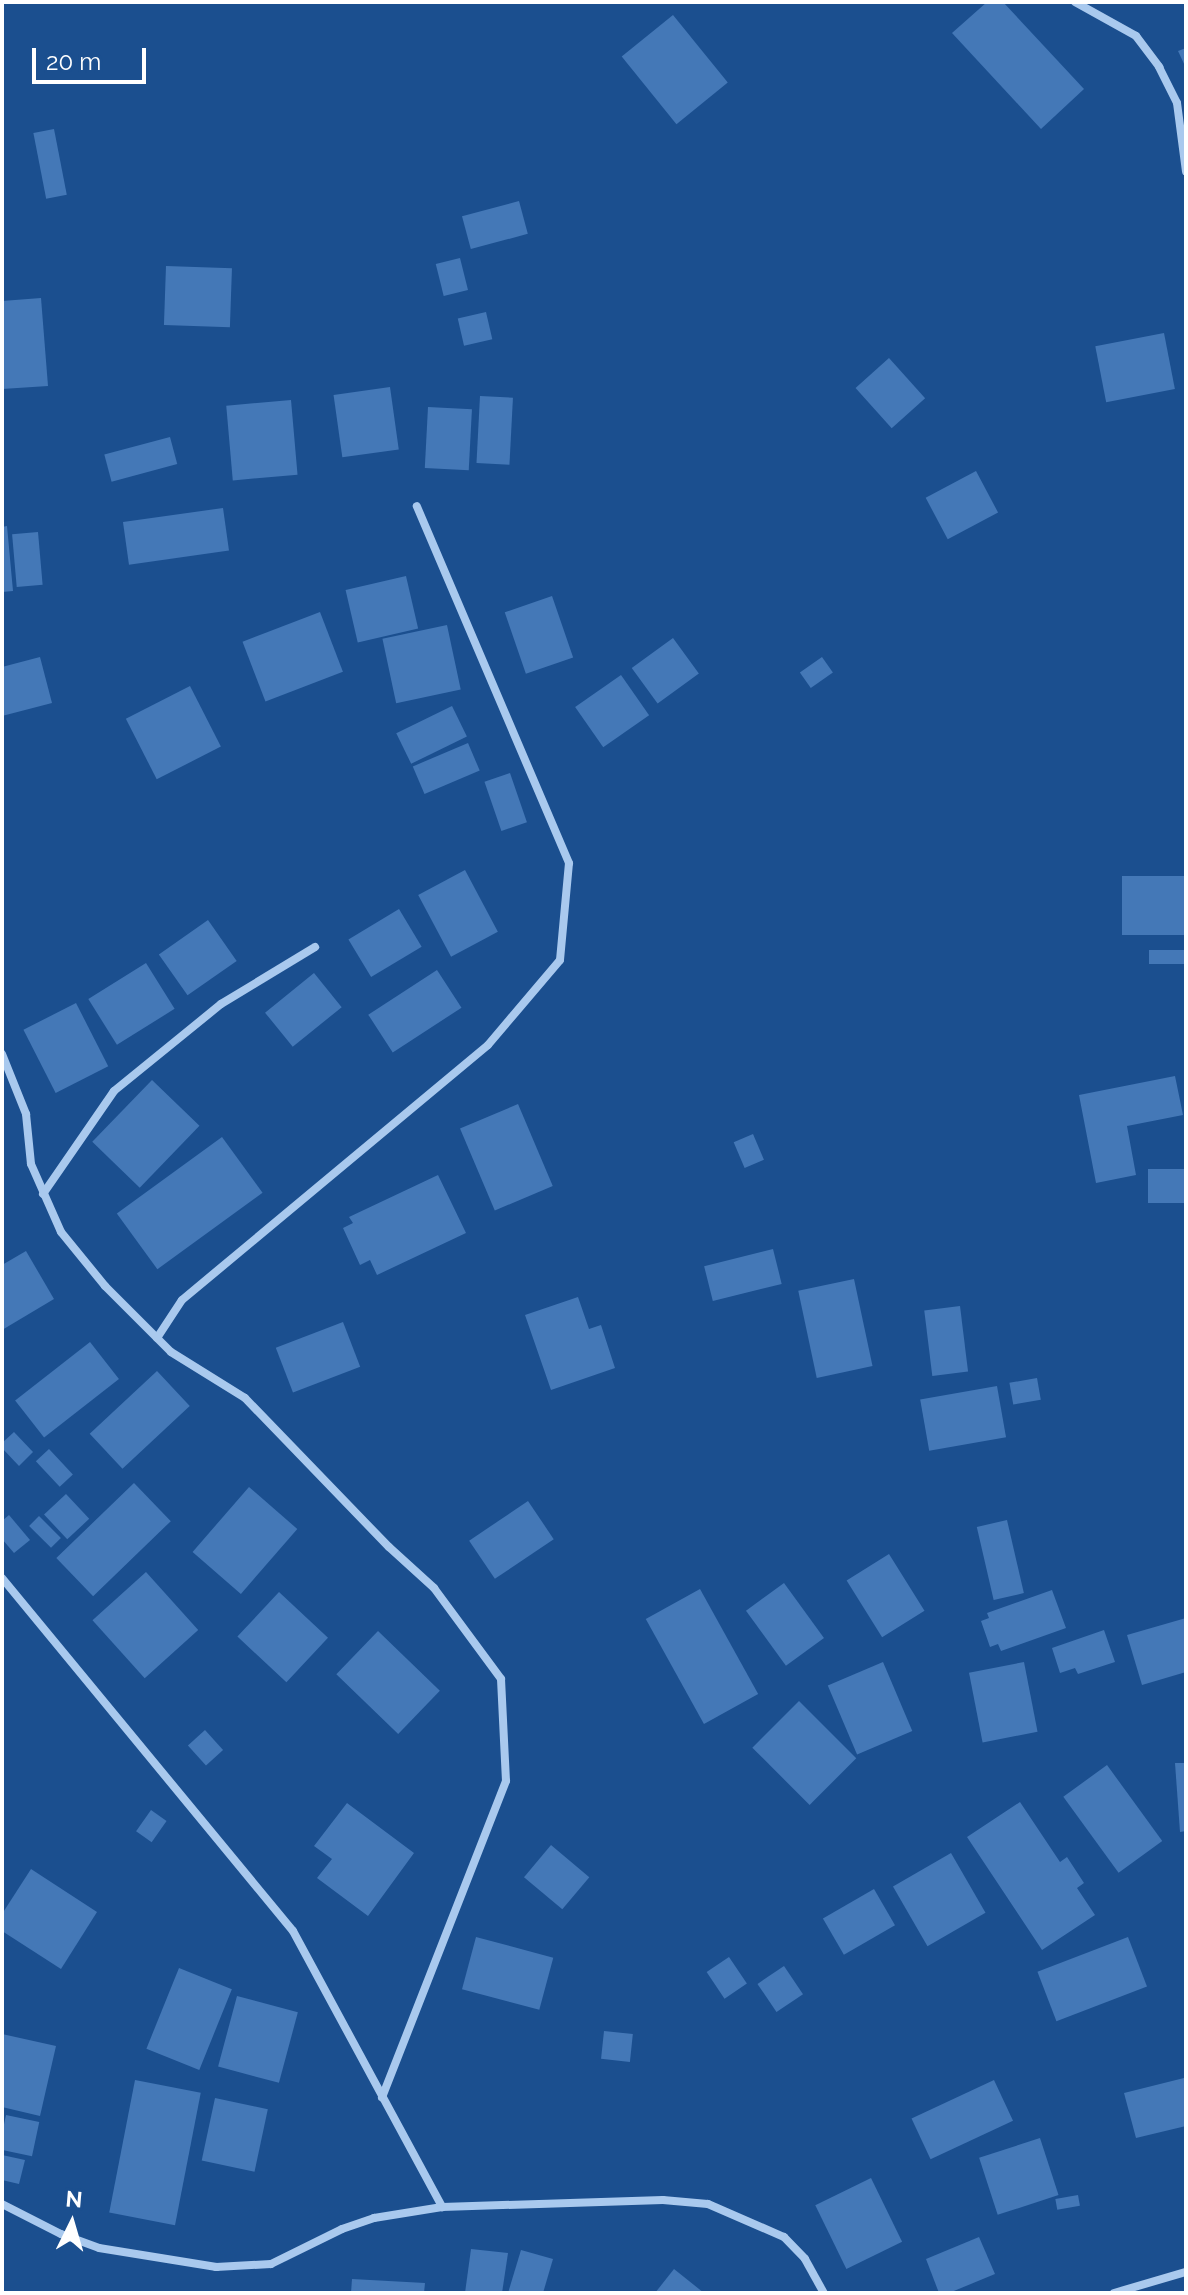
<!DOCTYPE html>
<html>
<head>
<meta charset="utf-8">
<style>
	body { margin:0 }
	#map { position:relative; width:1188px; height:2295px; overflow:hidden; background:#1b4f8f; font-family:Raleway,sans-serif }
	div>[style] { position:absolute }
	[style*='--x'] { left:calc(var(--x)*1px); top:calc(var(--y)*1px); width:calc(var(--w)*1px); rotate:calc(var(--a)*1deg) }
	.building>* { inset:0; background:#4478b7; transform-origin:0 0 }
	.minor>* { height:8px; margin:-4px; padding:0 4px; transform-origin:4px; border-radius:4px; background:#a9c9ee }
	span { translate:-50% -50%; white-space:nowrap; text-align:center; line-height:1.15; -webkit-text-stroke:6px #1b4f8f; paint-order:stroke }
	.frame { position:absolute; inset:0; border:4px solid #fff; pointer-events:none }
	.north { position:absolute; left:32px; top:2183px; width:80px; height:80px; -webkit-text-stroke:6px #1b4f8f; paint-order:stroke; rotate:5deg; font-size:22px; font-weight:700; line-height:32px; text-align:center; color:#fff }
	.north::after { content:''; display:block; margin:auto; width:28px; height:36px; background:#fff; clip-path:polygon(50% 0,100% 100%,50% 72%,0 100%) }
	.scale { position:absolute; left:32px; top:48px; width:114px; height:36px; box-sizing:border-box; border:4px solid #fff; border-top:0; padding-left:10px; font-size:24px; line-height:28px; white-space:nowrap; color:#fff; -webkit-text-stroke:6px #1b4f8f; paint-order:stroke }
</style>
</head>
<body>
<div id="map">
	<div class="building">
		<i style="clip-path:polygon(987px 2px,1003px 2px,1084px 89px,1041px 129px,952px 33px)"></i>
		<i style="left:673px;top:15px;width:87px;height:66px;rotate:51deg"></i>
		<i style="clip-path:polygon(1186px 48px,1186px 68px,1178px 51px)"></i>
		<i style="left:54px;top:129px;width:67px;height:21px;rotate:79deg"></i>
		<i style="left:519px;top:201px;width:34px;height:59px;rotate:75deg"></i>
		<i style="left:460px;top:258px;width:33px;height:25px;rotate:76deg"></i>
		<i style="left:166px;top:266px;width:66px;height:59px;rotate:2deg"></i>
		<i style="clip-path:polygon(41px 298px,48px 386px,2px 389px,2px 301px)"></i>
		<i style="left:486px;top:312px;width:28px;height:29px;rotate:77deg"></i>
		<i style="left:1164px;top:333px;width:57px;height:70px;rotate:79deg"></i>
		<i style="left:889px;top:358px;width:54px;height:45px;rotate:48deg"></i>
		<i style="left:390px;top:387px;width:63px;height:57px;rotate:82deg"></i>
		<i style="left:480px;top:396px;width:33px;height:67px;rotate:3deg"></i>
		<i style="left:291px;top:400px;width:75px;height:65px;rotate:85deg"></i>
		<i style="left:428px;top:407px;width:44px;height:61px;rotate:3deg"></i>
		<i style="left:170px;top:437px;width:28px;height:68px;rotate:75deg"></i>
		<i style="left:976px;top:471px;width:47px;height:57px;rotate:62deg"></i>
		<i style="left:223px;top:508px;width:43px;height:101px;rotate:82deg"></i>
		<i style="clip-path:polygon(7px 526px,13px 591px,2px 592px,2px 527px)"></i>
		<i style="left:38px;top:532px;width:53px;height:26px;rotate:85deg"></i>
		<i style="left:406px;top:576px;width:54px;height:62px;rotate:77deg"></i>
		<i style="left:552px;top:596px;width:65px;height:50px;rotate:71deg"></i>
		<i style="left:320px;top:612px;width:64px;height:83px;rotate:69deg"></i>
		<i style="left:447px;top:625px;width:66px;height:66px;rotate:78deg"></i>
		<i style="left:673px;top:638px;width:44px;height:51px;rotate:54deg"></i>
		<i style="clip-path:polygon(40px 657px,52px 703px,2px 716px,2px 667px)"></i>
		<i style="left:822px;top:657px;width:19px;height:27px;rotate:55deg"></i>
		<i style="left:621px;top:675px;width:49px;height:56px;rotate:55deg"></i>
		<i style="left:190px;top:686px;width:68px;height:72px;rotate:63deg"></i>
		<i style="left:452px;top:706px;width:34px;height:62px;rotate:64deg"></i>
		<i style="left:468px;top:743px;width:30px;height:60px;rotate:67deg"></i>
		<i style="left:510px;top:773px;width:52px;height:27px;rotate:71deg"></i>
		<i style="left:465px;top:870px;width:70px;height:53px;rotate:62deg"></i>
		<i style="left:1186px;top:876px;width:59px;height:64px;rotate:90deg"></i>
		<i style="left:399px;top:909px;width:44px;height:59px;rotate:59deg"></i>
		<i style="left:208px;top:920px;width:50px;height:60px;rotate:55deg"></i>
		<i style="left:1186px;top:950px;width:14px;height:37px;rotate:90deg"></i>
		<i style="left:146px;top:963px;width:54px;height:68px;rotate:58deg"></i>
		<i style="left:437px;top:970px;width:45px;height:82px;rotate:57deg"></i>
		<i style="left:314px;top:973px;width:44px;height:63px;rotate:51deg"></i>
		<i style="left:76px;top:1003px;width:71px;height:59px;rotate:63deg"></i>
		<i style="clip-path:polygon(1175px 1076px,1183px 1115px,1127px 1126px,1136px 1175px,1096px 1183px,1079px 1095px)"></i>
		<i style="left:152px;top:1080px;width:66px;height:86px;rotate:44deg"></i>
		<i style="left:518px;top:1104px;width:89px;height:63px;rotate:67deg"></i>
		<i style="left:753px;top:1134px;width:28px;height:21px;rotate:67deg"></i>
		<i style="left:222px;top:1137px;width:69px;height:130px;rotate:54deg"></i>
		<i style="left:1186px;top:1169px;width:34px;height:38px;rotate:90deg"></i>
		<i style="clip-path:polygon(438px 1175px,466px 1233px,377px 1275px,370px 1260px,360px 1265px,343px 1228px,353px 1223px,349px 1217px)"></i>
		<i style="left:773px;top:1249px;width:36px;height:71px;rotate:76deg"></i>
		<i style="clip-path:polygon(26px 1251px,54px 1299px,2px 1330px,2px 1265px)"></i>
		<i style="left:854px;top:1279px;width:89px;height:57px;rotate:78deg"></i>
		<i style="clip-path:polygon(578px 1297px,589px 1329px,601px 1325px,615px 1368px,551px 1390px,525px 1315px)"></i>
		<i style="left:960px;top:1306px;width:66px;height:36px;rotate:83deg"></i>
		<i style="left:343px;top:1322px;width:48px;height:72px;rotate:69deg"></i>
		<i style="left:90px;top:1342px;width:47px;height:95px;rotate:52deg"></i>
		<i style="left:157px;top:1371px;width:48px;height:92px;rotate:47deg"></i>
		<i style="left:1037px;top:1378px;width:22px;height:28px;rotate:80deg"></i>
		<i style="left:997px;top:1386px;width:52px;height:78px;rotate:80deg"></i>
		<i style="clip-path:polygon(14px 1432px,33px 1452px,19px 1466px,2px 1448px,2px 1443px)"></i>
		<i style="left:49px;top:1449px;width:35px;height:18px;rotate:47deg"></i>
		<i style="left:134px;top:1483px;width:53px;height:108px;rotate:46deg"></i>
		<i style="left:249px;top:1487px;width:64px;height:86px;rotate:41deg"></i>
		<i style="left:66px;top:1494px;width:34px;height:30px;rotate:47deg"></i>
		<i style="left:528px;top:1501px;width:46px;height:71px;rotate:56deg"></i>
		<i style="clip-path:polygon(9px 1515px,30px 1540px,14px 1553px,2px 1539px,2px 1521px)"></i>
		<i style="left:39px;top:1516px;width:31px;height:14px;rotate:45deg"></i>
		<i style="left:1007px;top:1520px;width:75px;height:31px;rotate:77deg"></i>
		<i style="left:889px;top:1554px;width:67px;height:50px;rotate:58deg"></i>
		<i style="left:146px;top:1572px;width:78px;height:72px;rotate:48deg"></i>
		<i style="left:784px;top:1583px;width:68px;height:47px;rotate:54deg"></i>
		<i style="left:700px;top:1589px;width:120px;height:62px;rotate:61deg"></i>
		<i style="clip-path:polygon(1052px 1590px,1066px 1628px,1001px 1651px,998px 1644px,990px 1647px,981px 1621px,989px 1618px,987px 1613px)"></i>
		<i style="left:279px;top:1592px;width:67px;height:61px;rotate:43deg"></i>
		<i style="clip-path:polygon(1186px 1618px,1186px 1672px,1142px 1685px,1127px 1635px)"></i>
		<i style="clip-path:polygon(1104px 1630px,1115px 1662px,1078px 1674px,1075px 1668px,1060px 1673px,1052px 1648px)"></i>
		<i style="left:378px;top:1631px;width:86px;height:60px;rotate:44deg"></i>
		<i style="left:883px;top:1662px;width:75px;height:60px;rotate:67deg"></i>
		<i style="left:1024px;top:1662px;width:71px;height:56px;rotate:79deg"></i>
		<i style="left:799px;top:1701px;width:81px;height:66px;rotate:45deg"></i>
		<i style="left:205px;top:1730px;width:27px;height:23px;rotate:48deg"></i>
		<i style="clip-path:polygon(1175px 1763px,1186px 1763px,1186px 1831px,1180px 1832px)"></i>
		<i style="left:1107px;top:1765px;width:94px;height:54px;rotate:54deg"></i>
		<i style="clip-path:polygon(1020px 1802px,1060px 1862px,1067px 1857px,1084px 1883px,1077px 1888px,1095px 1915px,1042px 1950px,967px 1837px)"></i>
		<i style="clip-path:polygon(347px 1803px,414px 1853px,368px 1916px,317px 1878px,332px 1859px,314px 1846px)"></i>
		<i style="left:151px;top:1810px;width:19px;height:26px;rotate:35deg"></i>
		<i style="left:551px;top:1845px;width:50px;height:42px;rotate:40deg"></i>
		<i style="left:951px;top:1853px;width:69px;height:67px;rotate:60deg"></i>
		<i style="clip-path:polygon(31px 1869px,97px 1912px,61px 1969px,2px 1931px,2px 1914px)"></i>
		<i style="left:874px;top:1889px;width:42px;height:59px;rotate:60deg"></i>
		<i style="left:476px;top:1937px;width:80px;height:54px;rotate:15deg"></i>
		<i style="left:1128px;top:1937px;width:53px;height:97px;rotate:69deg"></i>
		<i style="left:729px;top:1957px;width:32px;height:27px;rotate:56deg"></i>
		<i style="left:784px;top:1966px;width:34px;height:32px;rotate:56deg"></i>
		<i style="left:179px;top:1968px;width:57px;height:87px;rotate:22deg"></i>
		<i style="left:237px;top:1996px;width:63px;height:73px;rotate:15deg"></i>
		<i style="left:604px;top:2031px;width:29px;height:28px;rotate:6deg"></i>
		<i style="clip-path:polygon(2px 2034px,56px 2046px,40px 2116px,2px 2107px)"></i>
		<i style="clip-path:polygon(1184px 2078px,1186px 2126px,1136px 2138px,1124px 2093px)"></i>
		<i style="left:135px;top:2080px;width:67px;height:135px;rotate:11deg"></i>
		<i style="left:994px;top:2080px;width:45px;height:91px;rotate:65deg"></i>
		<i style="left:215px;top:2098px;width:54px;height:64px;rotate:12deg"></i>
		<i style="left:6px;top:2115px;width:34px;height:35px;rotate:12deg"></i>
		<i style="left:1040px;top:2138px;width:60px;height:64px;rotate:72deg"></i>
		<i style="clip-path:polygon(2px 2155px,25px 2160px,19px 2184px,2px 2180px)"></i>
		<i style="left:871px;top:2178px;width:71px;height:62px;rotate:64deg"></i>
		<i style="left:1078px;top:2195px;width:11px;height:23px;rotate:80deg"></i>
		<i style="clip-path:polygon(979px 2237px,995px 2274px,949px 2293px,939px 2293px,926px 2259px)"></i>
		<i style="clip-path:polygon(471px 2249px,508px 2253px,502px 2293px,465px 2293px)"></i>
		<i style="clip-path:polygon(521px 2250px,553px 2259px,543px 2293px,508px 2293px)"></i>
		<i style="clip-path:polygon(674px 2269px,704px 2293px,655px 2293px)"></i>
		<i style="clip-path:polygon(352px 2279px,425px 2283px,424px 2293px,351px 2293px)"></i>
	</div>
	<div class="minor">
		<i style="--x:1075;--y:2;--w:70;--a:29.1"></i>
		<i style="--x:1136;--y:36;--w:39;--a:53"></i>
		<i style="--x:1159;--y:67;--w:40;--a:63.4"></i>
		<i style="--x:1177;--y:103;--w:69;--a:82.5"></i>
		<i style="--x:2;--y:1054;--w:65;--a:68.2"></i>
		<i style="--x:26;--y:1114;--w:50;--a:84.3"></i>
		<i style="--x:31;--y:1164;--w:74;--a:66.2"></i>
		<i style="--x:61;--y:1232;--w:70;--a:50.8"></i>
		<i style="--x:105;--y:1286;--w:93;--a:45"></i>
		<i style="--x:171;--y:1352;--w:87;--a:31.9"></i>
		<i style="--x:245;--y:1398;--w:207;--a:46"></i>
		<i style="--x:389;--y:1547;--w:61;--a:42.3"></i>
		<i style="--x:434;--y:1588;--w:113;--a:53.6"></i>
		<i style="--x:501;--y:1679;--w:102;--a:87.2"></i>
		<i style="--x:506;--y:1781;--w:340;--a:111.4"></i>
		<i style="--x:43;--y:1194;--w:125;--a:-55.4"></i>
		<i style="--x:114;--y:1091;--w:138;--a:-39.1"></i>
		<i style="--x:221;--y:1004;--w:110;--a:-31.2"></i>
		<i style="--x:157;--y:1338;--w:45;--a:-56.7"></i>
		<i style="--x:182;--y:1300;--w:398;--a:-39.8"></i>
		<i style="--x:488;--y:1045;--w:111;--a:-49.7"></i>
		<i style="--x:560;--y:960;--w:97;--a:-84.7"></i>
		<i style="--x:569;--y:863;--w:388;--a:-113.1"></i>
		<i style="--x:2;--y:1578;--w:457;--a:50.5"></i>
		<i style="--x:293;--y:1931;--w:314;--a:61.6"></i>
		<i style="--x:2;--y:2204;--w:66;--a:27"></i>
		<i style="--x:61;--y:2234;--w:40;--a:20.2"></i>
		<i style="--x:99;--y:2248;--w:119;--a:9.2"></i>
		<i style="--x:216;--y:2267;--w:55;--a:-3.1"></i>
		<i style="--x:271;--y:2264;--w:79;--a:-26.2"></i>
		<i style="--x:342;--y:2229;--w:34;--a:-19"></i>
		<i style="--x:374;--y:2218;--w:69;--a:-9.2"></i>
		<i style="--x:442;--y:2207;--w:221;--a:-1.8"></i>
		<i style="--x:663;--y:2200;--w:45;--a:5.1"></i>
		<i style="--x:708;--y:2204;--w:83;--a:23.5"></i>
		<i style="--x:784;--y:2237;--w:30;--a:46"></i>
		<i style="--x:805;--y:2259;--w:39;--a:61"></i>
		<i style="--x:1114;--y:2293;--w:75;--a:-16.3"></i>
	</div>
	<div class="frame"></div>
	<div class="north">N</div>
	<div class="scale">20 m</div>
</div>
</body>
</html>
